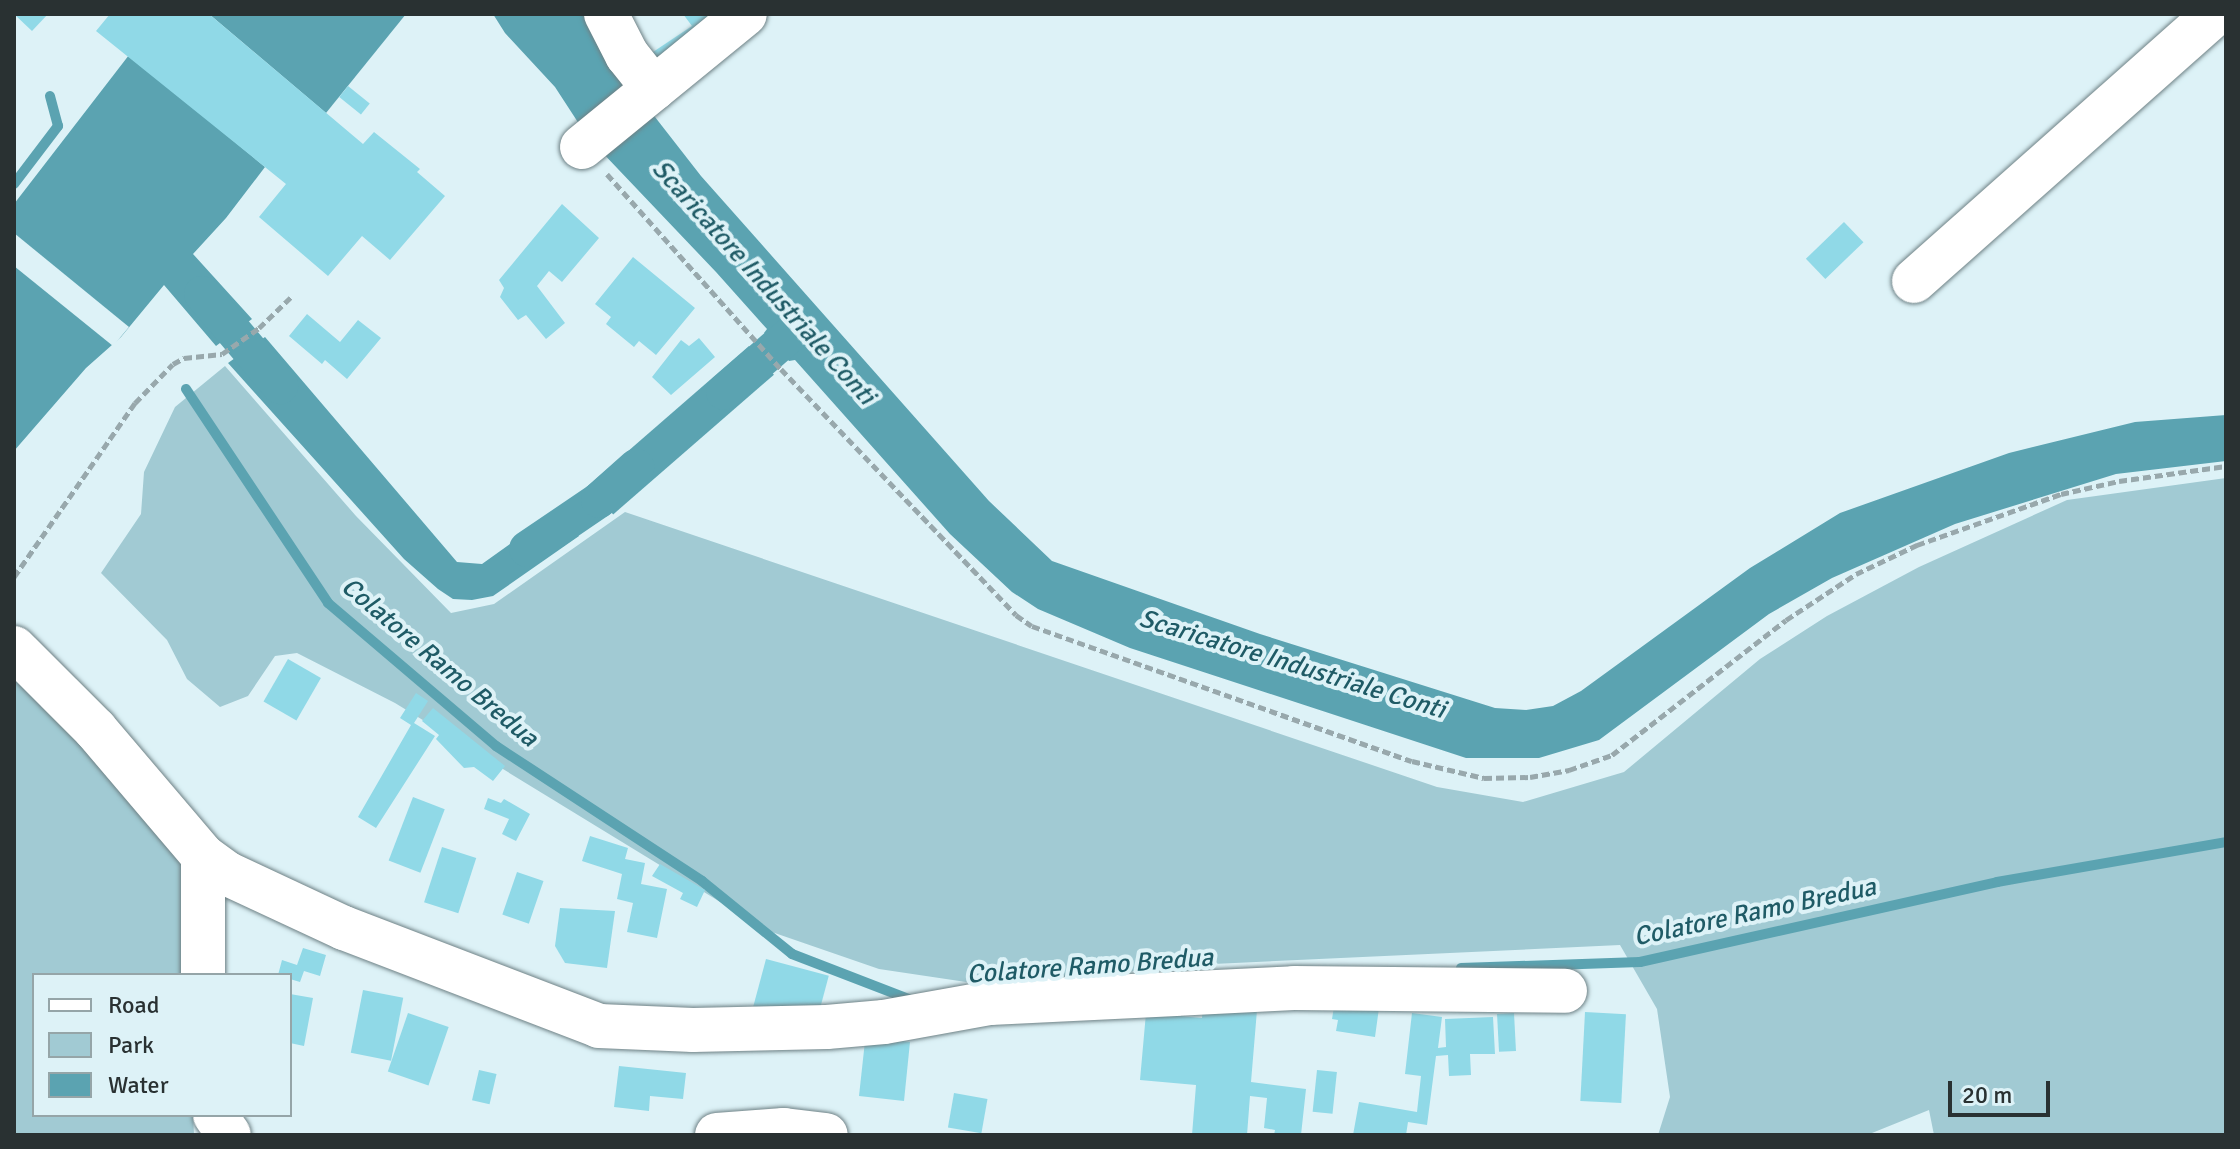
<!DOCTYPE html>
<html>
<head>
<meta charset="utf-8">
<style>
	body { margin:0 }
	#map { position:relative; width:2240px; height:1149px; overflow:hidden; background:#ddf2f7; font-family:Signika,sans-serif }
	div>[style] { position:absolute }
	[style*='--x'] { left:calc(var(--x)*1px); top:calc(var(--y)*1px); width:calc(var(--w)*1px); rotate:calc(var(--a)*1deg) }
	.green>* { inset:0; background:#a1cad3 }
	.water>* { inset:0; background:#5ba3b1; transform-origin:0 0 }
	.pier>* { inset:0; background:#ddf2f7 }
	.stream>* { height:10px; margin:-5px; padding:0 5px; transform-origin:5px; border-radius:5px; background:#5ba3b1 }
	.canal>* { height:36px; margin:-18px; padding:0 18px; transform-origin:18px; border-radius:18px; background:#5ba3b1 }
	.building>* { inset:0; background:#90d9e7; transform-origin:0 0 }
	.path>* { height:5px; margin-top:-2.5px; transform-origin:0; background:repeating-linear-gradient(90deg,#98a8ac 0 8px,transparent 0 12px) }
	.roads { filter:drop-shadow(0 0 2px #6e8185) drop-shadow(0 0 2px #6e8185) }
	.minor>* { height:44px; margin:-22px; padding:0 22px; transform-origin:22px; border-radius:22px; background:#fff }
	span { translate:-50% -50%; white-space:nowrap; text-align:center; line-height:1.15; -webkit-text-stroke:8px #ddf2f7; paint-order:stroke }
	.water-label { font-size:26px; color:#1f5b66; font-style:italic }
	.frame { position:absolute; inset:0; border:16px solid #293132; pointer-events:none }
	.legend { position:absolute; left:32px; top:973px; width:260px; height:144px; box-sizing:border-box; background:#ddf2f7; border:2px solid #95a5a8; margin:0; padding:10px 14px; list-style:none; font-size:24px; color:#293132 }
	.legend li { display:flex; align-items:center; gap:16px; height:40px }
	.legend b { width:40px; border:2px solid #95a5a8 }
	.scale { position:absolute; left:1948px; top:1081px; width:102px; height:36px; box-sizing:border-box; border:4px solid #293132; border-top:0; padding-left:10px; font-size:24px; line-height:28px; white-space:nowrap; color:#293132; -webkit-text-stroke:6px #ddf2f7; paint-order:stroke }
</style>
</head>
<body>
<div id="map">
	<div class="green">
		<i style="clip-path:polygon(225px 366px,356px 516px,451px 613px,494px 604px,625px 512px,1437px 787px,1523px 802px,1624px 772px,1760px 659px,1827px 616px,1919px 567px,2067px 500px,2226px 478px,2226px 1135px,1934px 1135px,1929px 1110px,1867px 1135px,1658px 1135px,1670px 1097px,1657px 1009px,1620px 945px,1192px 965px,993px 986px,879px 969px,766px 930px,395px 703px,297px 653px,275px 656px,248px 696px,220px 707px,187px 679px,167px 640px,101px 573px,141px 514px,144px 472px,175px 407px)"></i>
		<i style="clip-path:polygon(14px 679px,93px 743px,182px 852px,187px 975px,34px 975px,34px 1115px,193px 1115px,194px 1135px,14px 1135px)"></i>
	</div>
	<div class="water">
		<i style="clip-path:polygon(209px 14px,406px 14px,326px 113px)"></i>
		<i style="clip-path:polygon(493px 14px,589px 14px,634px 90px,583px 130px,555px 87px,505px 33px)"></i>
		<i style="clip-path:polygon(129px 55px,265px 167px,226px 218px,193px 254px,252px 319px,216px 346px,164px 285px,121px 337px,86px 368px,14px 451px,14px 204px)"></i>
		<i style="clip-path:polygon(648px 108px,701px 176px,989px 501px,1052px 561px,1260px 634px,1495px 708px,1526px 710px,1553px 706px,1581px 691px,1750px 568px,1840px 513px,2009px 453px,2135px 422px,2226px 415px,2226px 461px,2116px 474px,1955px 524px,1832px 578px,1769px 614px,1599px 740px,1539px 758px,1466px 758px,1130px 648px,1038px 609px,1012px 592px,950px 534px,795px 360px,789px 361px,764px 333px,767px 329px,716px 272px,598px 148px)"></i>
		<i style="clip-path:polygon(265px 337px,457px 562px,482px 564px,556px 511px,579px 536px,493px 596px,472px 600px,453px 599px,438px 589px,404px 559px,228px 363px)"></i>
		<i style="left:749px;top:346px;width:38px;height:213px;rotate:49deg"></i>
	</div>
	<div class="pier">
		<i style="clip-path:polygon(14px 233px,129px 327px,113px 346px,14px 266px)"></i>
	</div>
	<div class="stream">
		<i style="--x:14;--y:184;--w:73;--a:-52.8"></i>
		<i style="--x:58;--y:126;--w:31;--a:-105"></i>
		<i style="--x:186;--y:389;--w:257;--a:56.4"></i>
		<i style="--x:328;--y:603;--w:221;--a:40.4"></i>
		<i style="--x:496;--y:746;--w:246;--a:33.2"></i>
		<i style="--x:702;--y:881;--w:116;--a:39"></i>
		<i style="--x:792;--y:954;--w:131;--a:21.1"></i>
		<i style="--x:1461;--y:968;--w:179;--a:-1.9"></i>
		<i style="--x:1640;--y:962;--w:366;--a:-12.6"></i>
		<i style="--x:1997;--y:882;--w:232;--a:-9.9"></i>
	</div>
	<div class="canal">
		<i style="--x:202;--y:294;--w:121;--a:49.7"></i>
		<i style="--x:724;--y:392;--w:98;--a:-40.9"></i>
		<i style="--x:527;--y:549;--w:87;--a:-34.2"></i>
		<i style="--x:599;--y:500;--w:50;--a:-41.7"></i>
	</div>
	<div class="building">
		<i style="clip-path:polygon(14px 14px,48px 14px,32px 31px)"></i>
		<i style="clip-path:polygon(110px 14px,209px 14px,363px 144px,374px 132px,420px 169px,417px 172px,445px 196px,390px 260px,362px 236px,328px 276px,259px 217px,286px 184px,96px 31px)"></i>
		<i style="clip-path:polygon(683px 14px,713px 14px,663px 72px,650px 54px,692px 26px)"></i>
		<i style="left:348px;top:86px;width:28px;height:14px;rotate:39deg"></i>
		<i style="clip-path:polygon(562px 204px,599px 238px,562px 282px,549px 271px,537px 286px,565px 323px,546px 339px,526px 315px,518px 320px,500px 297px,504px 288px,499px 280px)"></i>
		<i style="left:1844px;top:222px;width:28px;height:53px;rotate:46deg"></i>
		<i style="clip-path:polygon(633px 257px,695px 308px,656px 355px,639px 341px,634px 347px,606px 324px,611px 317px,595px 304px)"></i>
		<i style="clip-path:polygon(307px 314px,340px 342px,358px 320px,381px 338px,347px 379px,325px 360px,322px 364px,289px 336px)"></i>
		<i style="clip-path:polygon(699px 338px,715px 357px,671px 395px,652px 377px,681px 340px,689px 346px)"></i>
		<i style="left:288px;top:659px;width:38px;height:49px;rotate:30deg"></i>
		<i style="clip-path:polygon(416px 693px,428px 701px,414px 723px,435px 736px,376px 828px,358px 817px,411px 725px,400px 718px)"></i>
		<i style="clip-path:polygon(433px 708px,505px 766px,493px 781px,474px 767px,464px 768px,436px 739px,439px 735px,422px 721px)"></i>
		<i style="left:413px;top:797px;width:34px;height:68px;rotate:21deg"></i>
		<i style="clip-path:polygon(488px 798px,501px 803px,504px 799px,530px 814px,516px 841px,502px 834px,509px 819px,484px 809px)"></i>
		<i style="clip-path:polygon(590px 836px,628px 848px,625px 859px,645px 863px,641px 884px,667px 889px,657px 938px,627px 932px,633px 903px,617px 899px,622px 874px,582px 861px)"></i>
		<i style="left:442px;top:847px;width:36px;height:58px;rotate:18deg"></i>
		<i style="clip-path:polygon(660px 864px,705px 890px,697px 907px,680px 899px,683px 893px,652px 876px)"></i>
		<i style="left:517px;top:872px;width:28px;height:45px;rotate:19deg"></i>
		<i style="clip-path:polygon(560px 908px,615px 911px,607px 968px,565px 963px,555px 946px)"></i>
		<i style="clip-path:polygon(303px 948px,326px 955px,320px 976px,304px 971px,300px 982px,290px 979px,290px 975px,278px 975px,282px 960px,297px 965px)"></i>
		<i style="left:766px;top:959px;width:65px;height:49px;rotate:15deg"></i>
		<i style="left:363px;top:990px;width:41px;height:64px;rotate:11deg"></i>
		<i style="clip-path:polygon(290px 994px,313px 998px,304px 1046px,290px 1043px)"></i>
		<i style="clip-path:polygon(1335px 1001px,1379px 1008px,1375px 1037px,1336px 1031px,1338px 1020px,1332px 1019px)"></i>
		<i style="clip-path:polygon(1203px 1005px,1257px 1010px,1251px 1082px,1306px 1089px,1301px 1135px,1274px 1135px,1275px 1130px,1264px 1128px,1267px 1098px,1250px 1096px,1247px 1135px,1192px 1135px,1196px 1085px,1140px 1080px,1146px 1013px,1202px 1018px)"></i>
		<i style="left:1585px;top:1012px;width:41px;height:89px;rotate:3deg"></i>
		<i style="left:408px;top:1013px;width:43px;height:62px;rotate:19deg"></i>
		<i style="clip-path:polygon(1412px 1013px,1442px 1017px,1438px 1048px,1446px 1047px,1445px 1019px,1493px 1017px,1495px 1054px,1470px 1054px,1471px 1075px,1449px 1076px,1448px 1055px,1436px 1056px,1427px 1125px,1408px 1122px,1406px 1135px,1353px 1135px,1359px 1102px,1417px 1112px,1421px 1076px,1405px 1074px)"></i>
		<i style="left:1514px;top:1013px;width:38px;height:17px;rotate:87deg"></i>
		<i style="clip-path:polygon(879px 1038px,910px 1042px,904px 1101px,859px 1096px,865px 1041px)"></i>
		<i style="clip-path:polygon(619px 1066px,686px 1073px,683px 1099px,650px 1096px,649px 1111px,614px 1107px)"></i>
		<i style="left:479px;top:1070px;width:18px;height:31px;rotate:13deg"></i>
		<i style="left:1317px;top:1070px;width:20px;height:42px;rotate:6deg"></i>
		<i style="left:954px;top:1093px;width:34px;height:35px;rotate:10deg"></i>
	</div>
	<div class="path">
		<i style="--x:607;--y:174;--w:261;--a:48.3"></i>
		<i style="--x:781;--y:369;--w:340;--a:46.3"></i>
		<i style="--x:1016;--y:615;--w:19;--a:35"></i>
		<i style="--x:1032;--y:626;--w:403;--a:19.6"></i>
		<i style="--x:1412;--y:761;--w:74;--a:13.3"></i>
		<i style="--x:1484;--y:778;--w:46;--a:-1.2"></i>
		<i style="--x:1530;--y:777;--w:40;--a:-10"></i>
		<i style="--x:1569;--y:770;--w:46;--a:-19.2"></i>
		<i style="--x:1612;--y:755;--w:220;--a:-37.8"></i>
		<i style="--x:1786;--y:620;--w:84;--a:-33.3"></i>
		<i style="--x:1856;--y:574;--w:68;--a:-25.4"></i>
		<i style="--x:1917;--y:545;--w:153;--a:-19.5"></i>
		<i style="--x:2061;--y:494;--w:59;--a:-12.6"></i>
		<i style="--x:2119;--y:481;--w:108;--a:-8"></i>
		<i style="--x:14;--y:577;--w:212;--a:-55.2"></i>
		<i style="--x:135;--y:403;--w:54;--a:-45.7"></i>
		<i style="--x:173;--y:364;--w:13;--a:-29"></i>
		<i style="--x:184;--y:358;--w:38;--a:-6"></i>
		<i style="--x:222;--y:354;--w:45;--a:-35.1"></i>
		<i style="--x:259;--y:328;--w:46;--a:-44.1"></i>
	</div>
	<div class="roads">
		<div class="minor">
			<i style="--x:606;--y:14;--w:46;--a:62.9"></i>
			<i style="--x:627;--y:55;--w:43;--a:51.5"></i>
			<i style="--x:582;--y:147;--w:210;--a:-39.2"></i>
			<i style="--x:1914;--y:281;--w:402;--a:-41.6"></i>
			<i style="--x:14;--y:648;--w:115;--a:45"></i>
			<i style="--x:95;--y:729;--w:167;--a:49.6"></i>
			<i style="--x:203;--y:856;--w:31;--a:36"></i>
			<i style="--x:228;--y:874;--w:128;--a:25"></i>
			<i style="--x:344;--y:928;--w:273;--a:21"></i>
			<i style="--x:599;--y:1026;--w:94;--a:2.4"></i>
			<i style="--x:693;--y:1030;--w:134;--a:-1.3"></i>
			<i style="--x:827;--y:1027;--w:57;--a:-5"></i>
			<i style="--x:884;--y:1022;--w:108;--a:-10.2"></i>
			<i style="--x:990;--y:1003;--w:304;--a:-2.8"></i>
			<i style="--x:1294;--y:988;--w:271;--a:0.6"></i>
			<i style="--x:203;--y:856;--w:119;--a:90"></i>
			<i style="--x:215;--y:1115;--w:24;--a:55"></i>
			<i style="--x:717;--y:1135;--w:67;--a:-4.3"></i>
			<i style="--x:784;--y:1130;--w:42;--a:6.8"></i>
		</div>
	</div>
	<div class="water-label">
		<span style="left:763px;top:283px;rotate:48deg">Scaricatore Industriale Conti</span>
		<span style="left:439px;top:663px;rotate:40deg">Colatore Ramo Bredua</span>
		<span style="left:1292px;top:665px;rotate:17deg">Scaricatore Industriale Conti</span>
		<span style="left:1755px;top:913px;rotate:-12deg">Colatore Ramo Bredua</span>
		<span style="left:1090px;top:967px;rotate:-4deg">Colatore Ramo Bredua</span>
	</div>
	<div class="frame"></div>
	<ul class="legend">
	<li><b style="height:10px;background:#fff"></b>Road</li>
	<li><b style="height:22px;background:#a1cad3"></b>Park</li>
	<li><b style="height:22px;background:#5ba3b1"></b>Water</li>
	</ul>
	<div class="scale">20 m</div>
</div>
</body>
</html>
